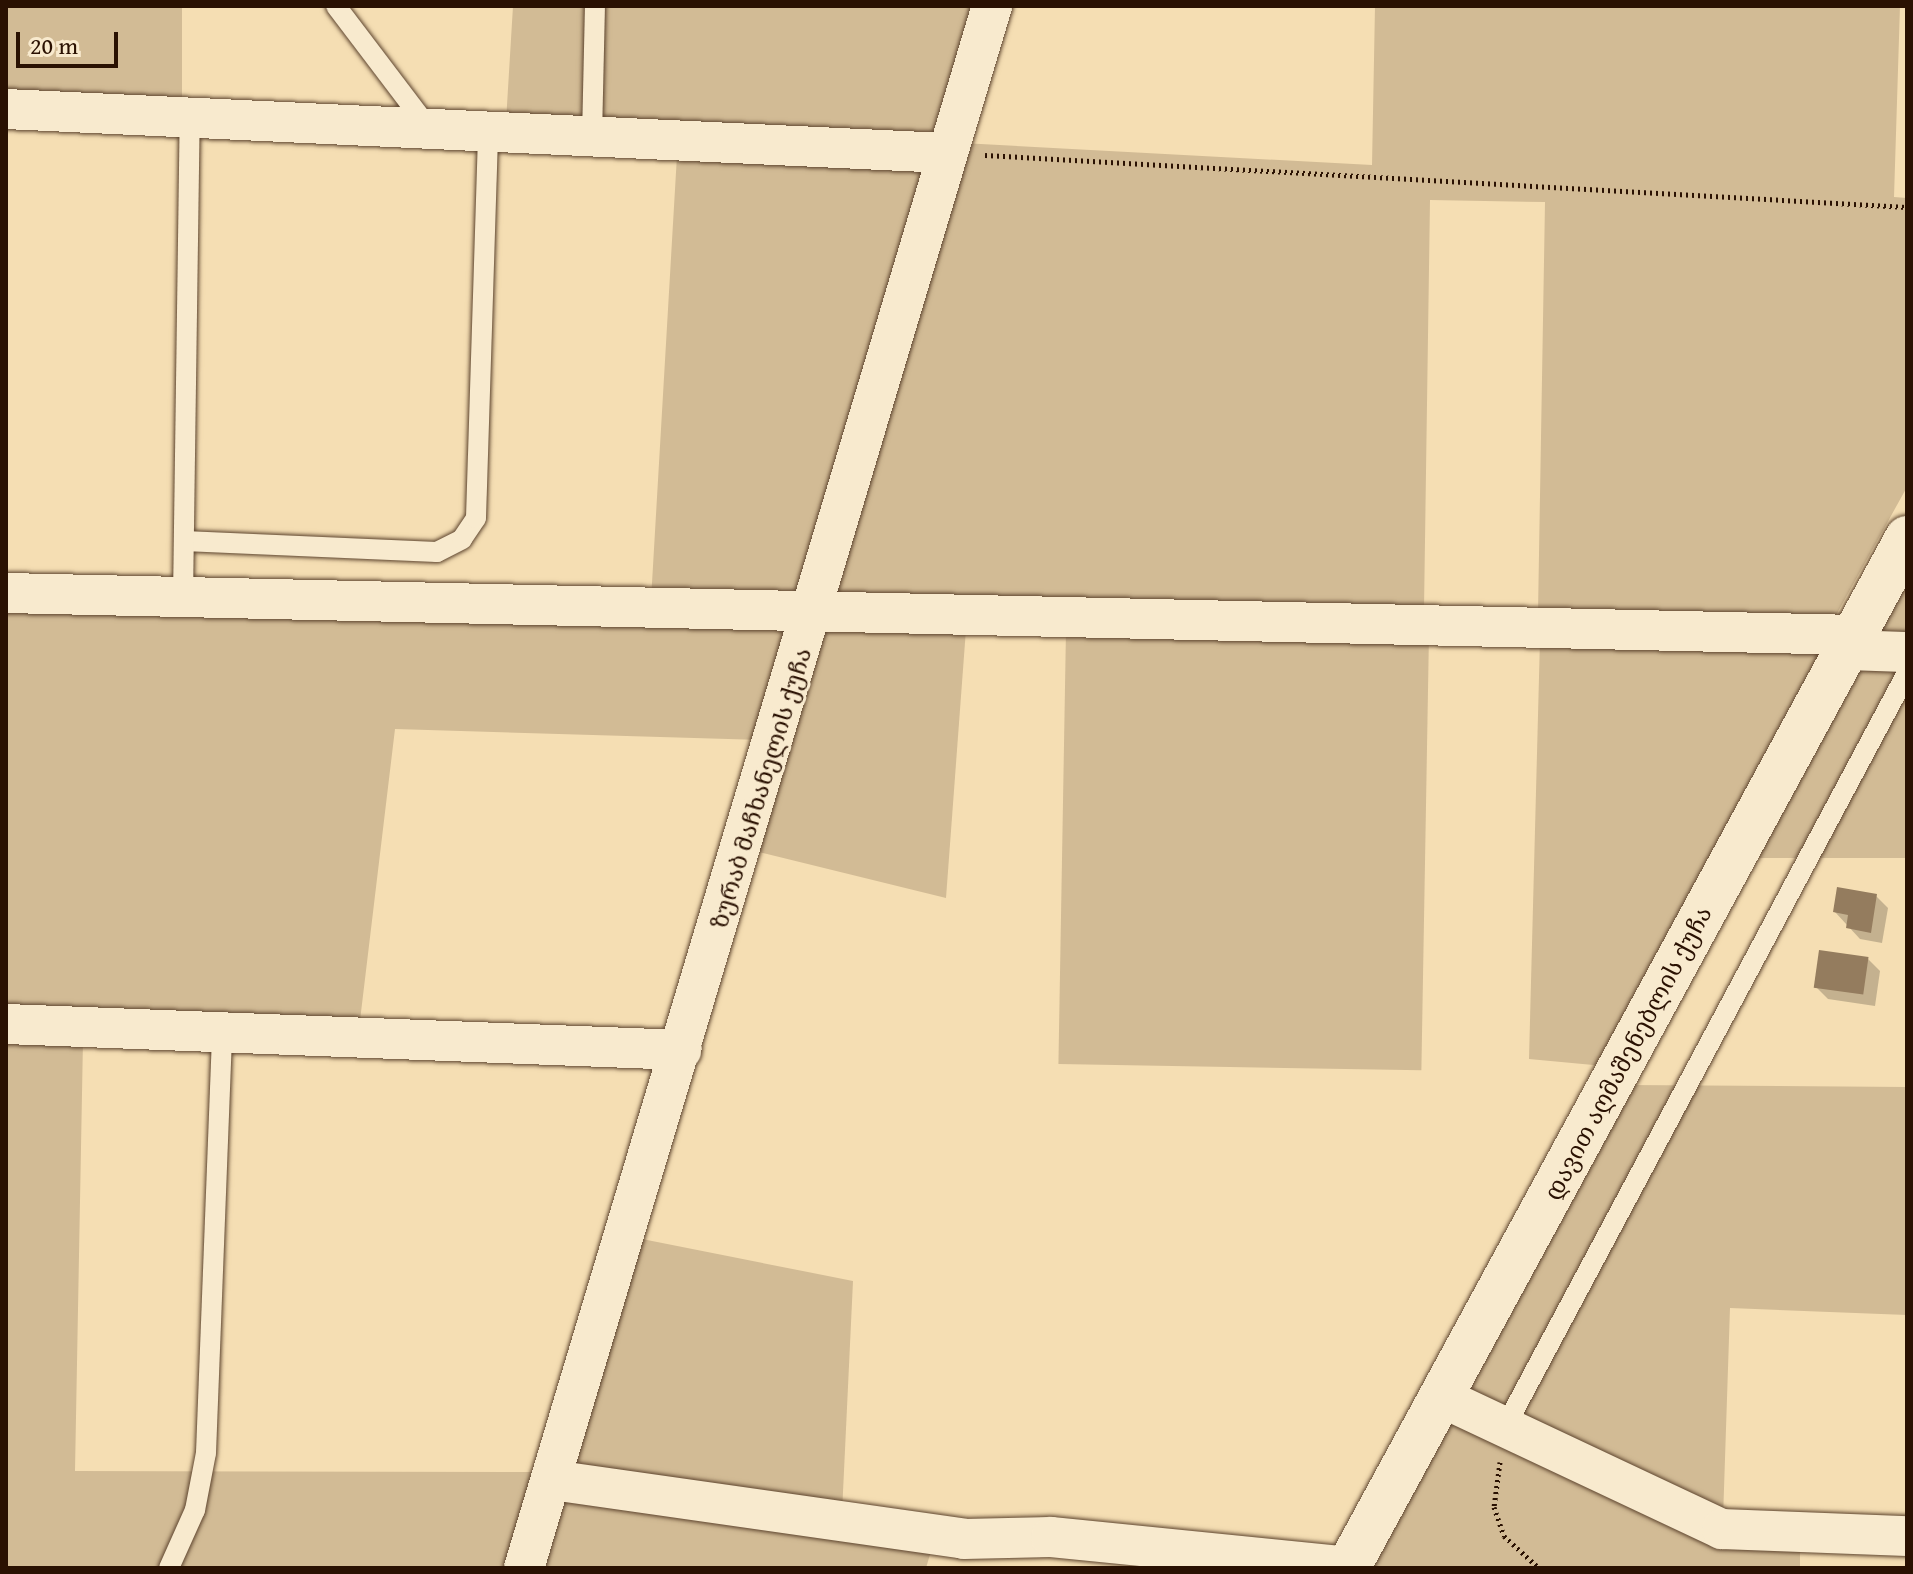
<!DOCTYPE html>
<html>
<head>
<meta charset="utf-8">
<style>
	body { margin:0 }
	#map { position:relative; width:1913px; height:1574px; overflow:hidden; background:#f5deb3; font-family:"Gentium Book Plus","Noto Serif Georgian",serif }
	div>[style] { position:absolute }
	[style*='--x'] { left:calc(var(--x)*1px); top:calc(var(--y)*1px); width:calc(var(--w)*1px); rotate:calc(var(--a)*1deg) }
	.green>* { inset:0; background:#d2bb95; transform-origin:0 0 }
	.shadow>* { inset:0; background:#0003 }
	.building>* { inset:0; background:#947c5e; transform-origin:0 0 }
	.path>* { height:5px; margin-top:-2.5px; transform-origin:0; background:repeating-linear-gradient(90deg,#2a1102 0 2px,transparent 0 6px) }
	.roads { filter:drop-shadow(0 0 2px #5d442e) drop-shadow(0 0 2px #5d442e) }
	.lane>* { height:20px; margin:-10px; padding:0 10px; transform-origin:10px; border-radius:10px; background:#f8eace }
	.street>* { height:40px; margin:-20px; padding:0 20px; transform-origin:20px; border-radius:20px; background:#f8eace }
	.secondary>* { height:44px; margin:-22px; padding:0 22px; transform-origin:22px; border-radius:22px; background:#f8eace }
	span { translate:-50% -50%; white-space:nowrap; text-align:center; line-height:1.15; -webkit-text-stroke:6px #f8eace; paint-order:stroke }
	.street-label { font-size:24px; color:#2a1102 }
	.frame { position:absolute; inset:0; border:8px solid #2a1102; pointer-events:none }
	.scale { position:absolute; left:16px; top:32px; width:102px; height:36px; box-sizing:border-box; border:4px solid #2a1102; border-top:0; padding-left:10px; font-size:24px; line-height:28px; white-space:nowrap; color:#2a1102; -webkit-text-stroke:6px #f8eace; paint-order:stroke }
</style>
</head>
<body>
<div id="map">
	<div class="green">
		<i style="left:6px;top:6px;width:176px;height:110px"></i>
		<i style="clip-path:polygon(513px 6px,981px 6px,805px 600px,651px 600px,678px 138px,505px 138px)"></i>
		<i style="clip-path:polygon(1375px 6px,1900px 6px,1894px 197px,1907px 198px,1907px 487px,1835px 617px,1538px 613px,1545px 202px,1430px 200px,1424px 609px,830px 601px,962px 143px,1372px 165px)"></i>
		<i style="clip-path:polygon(1907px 567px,1907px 645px,1863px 644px)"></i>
		<i style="clip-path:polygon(6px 609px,794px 628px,762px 740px,395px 729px,359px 1029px,6px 1016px)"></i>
		<i style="clip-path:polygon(820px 625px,966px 629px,946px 898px,751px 850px)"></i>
		<i style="left:1066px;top:630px;width:363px;height:434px;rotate:1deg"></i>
		<i style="clip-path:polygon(1540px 639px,1816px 649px,1819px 665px,1604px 1066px,1529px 1059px)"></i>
		<i style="clip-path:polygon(1849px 666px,1907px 667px,1907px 858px,1749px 858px)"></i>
		<i style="clip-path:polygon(6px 1036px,83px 1040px,75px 1471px,541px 1472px,508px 1568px,6px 1568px)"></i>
		<i style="clip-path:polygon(1628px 1085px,1907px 1087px,1907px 1315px,1730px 1308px,1723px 1519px,1463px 1396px)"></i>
		<i style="clip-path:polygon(637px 1238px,853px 1281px,842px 1513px,571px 1467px)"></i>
		<i style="clip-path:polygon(1454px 1417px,1800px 1546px,1800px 1568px,1372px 1568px)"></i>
		<i style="clip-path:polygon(571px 1494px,931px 1551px,926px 1568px,538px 1568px,557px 1505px)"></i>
	</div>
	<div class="shadow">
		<i style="clip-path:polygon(1876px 896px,1888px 908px,1882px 943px,1860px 939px,1835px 912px)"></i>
		<i style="clip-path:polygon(1868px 959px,1880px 971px,1875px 1006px,1828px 999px,1816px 987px)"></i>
	</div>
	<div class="building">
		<i style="clip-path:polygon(1837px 887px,1877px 894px,1871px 933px,1846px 928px,1848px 915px,1833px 912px)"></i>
		<i style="left:1819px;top:950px;width:50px;height:38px;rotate:8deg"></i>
	</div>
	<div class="path">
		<i style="--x:985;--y:155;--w:923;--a:3.23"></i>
		<i style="--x:1500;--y:1462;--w:45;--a:97.6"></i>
		<i style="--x:1494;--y:1507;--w:31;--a:71"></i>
		<i style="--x:1504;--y:1536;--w:47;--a:42.4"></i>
	</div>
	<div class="roads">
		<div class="lane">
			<i style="--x:336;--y:6;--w:156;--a:52.8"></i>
			<i style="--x:592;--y:137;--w:131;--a:-88.7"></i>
			<i style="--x:184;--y:541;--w:253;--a:2.5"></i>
			<i style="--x:437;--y:552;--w:28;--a:-27"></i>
			<i style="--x:462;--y:539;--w:25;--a:-56"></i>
			<i style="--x:476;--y:518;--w:386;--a:-88.2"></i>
			<i style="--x:183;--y:598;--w:479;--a:-89.2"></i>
			<i style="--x:1505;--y:1427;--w:854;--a:-61.94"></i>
			<i style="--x:169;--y:1568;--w:64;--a:-65.9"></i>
			<i style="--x:195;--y:1510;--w:58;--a:-79.1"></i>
			<i style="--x:206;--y:1453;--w:421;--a:-87.8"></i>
		</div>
		<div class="street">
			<i style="--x:6;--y:109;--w:942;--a:2.68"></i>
			<i style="--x:6;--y:593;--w:1848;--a:1.3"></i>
			<i style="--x:1846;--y:650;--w:61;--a:1.9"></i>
			<i style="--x:6;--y:1024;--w:676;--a:2.2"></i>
			<i style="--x:1441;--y:1397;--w:310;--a:25.2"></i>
			<i style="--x:1722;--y:1529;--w:185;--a:2.2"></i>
			<i style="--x:552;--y:1480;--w:416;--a:8.1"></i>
			<i style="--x:964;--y:1539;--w:87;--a:-1.3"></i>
			<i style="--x:1051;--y:1537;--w:300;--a:5.7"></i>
			<i style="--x:524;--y:1568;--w:1631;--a:-73.32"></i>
		</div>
		<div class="secondary">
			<i style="--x:1348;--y:1568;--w:1172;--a:-61.51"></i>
		</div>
	</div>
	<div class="street-label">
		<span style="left:761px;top:788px;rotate:-73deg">ზურაბ მაჩხანელის ქუჩა</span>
		<span style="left:1628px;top:1053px;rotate:-62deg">დავით აღმაშენებლის ქუჩა</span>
	</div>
	<div class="frame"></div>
	<div class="scale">20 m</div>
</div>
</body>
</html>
